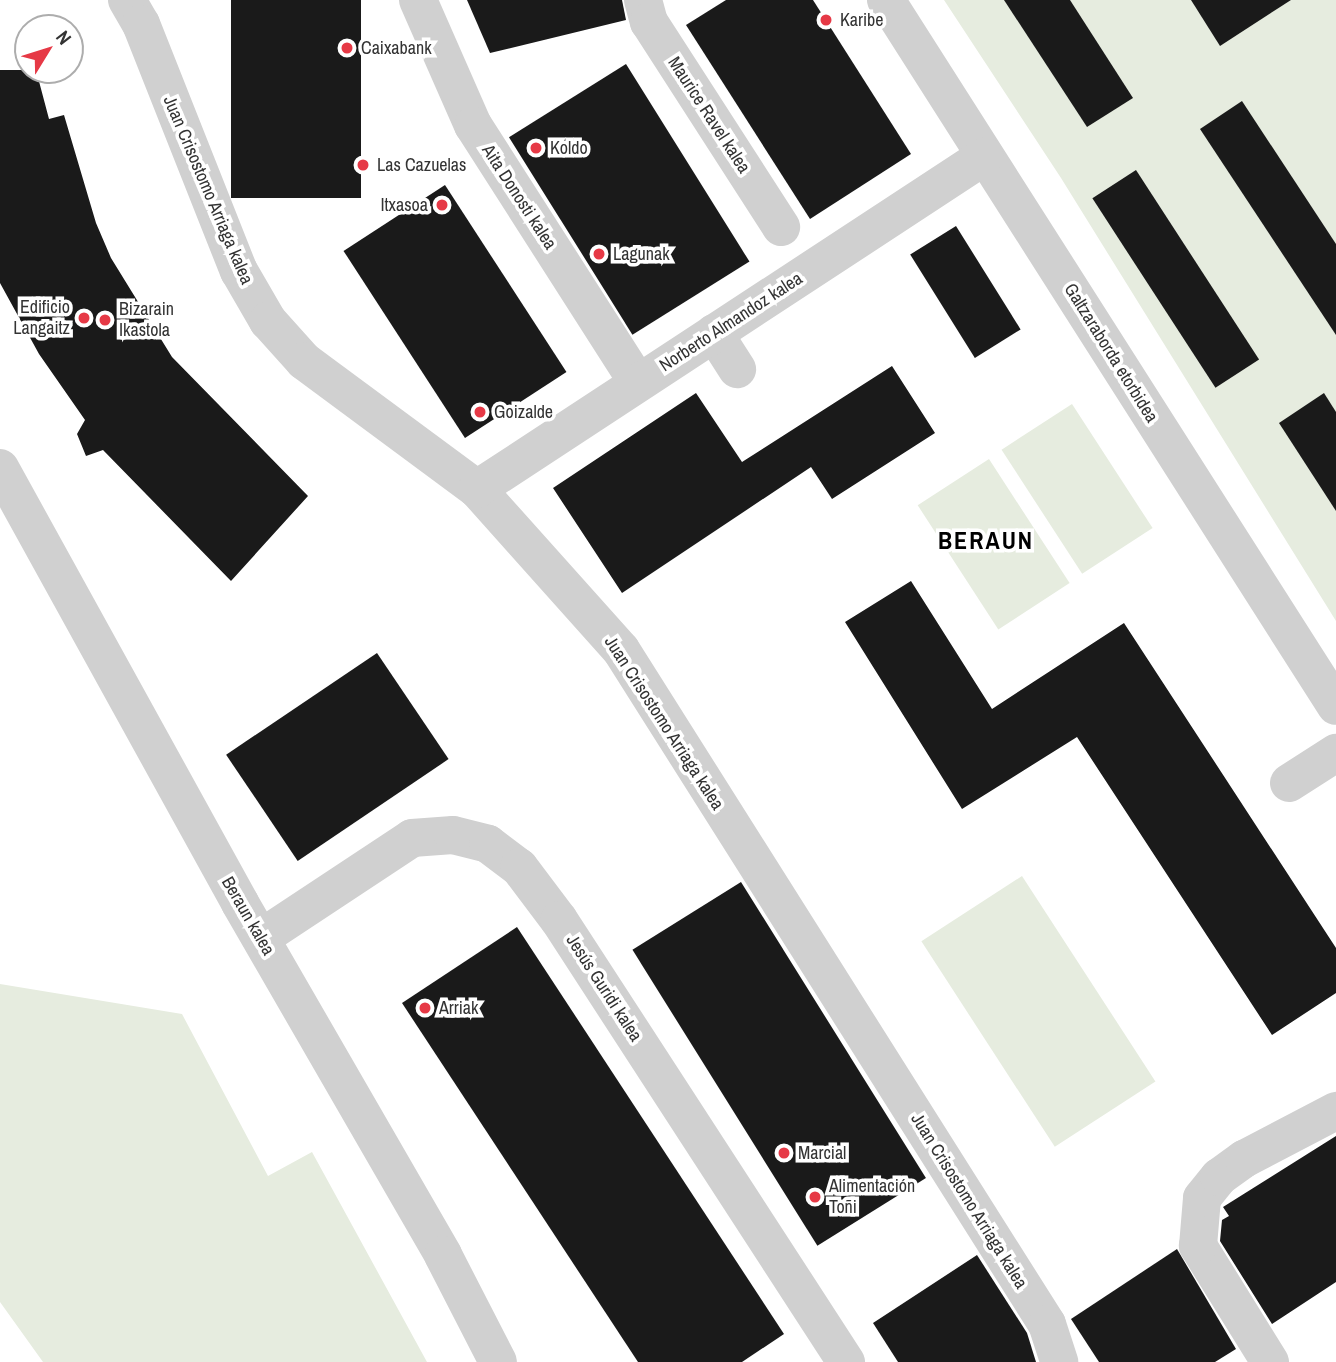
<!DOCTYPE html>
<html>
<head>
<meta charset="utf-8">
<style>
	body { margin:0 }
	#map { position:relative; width:1336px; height:1362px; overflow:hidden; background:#fff; font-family:"Archivo Narrow",sans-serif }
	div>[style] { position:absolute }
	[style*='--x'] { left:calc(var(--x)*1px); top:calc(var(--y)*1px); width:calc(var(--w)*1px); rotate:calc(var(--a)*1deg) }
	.green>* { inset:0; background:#e6ecdf; transform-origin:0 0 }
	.building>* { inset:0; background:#1a1a1a; transform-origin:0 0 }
	.minor>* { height:38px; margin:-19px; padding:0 19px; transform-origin:19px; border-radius:19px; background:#d0d0d0 }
	.dots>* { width:19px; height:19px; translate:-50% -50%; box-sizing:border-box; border:4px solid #fff; border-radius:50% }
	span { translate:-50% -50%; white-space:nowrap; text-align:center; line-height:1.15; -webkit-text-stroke:7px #fff; paint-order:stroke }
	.poi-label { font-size:18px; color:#333 }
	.left { translate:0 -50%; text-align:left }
	.right { translate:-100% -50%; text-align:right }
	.street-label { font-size:18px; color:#333 }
	.district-label { font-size:24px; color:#000; font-weight:700; letter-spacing:2px }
	.north { position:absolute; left:14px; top:14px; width:70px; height:70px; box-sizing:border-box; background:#fff; border:2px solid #adadad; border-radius:50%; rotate:52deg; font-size:19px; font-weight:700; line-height:28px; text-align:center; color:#333 }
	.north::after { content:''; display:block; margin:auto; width:24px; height:32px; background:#e63946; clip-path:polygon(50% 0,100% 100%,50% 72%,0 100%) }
</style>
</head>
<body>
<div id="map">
	<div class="green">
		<i style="clip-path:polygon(944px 0,1336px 0,1336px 621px,1061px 178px)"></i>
		<i style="left:1072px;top:404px;width:148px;height:84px;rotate:57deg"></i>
		<i style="left:989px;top:459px;width:148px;height:85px;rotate:57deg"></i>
		<i style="left:1022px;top:876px;width:245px;height:120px;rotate:57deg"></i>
		<i style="clip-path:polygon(0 984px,182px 1014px,268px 1176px,312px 1152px,427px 1362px,43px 1362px,0 1302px)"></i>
	</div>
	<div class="building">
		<i style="left:231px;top:0;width:130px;height:198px"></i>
		<i style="clip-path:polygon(467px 0,622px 0,626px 20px,490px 53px)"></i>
		<i style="clip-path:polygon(726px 0,813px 0,911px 154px,810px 219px,686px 25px)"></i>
		<i style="clip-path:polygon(1004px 0,1070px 0,1133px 98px,1087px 127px)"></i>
		<i style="clip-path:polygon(1191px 0,1291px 0,1220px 46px)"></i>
		<i style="left:626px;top:64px;width:233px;height:138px;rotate:58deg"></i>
		<i style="clip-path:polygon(0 70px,36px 70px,49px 119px,64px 115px,96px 223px,111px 258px,172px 357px,308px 496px,231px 581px,103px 450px,86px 456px,77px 434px,85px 420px,39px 354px,0 283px)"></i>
		<i style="clip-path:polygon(1242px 101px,1336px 244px,1336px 335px,1200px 129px)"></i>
		<i style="left:1136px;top:170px;width:226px;height:52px;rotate:57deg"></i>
		<i style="left:445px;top:185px;width:223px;height:121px;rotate:57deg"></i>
		<i style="left:956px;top:226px;width:122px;height:54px;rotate:58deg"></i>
		<i style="clip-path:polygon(892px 366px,935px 433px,832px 499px,811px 467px,622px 593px,553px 488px,696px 393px,742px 462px)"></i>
		<i style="clip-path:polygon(1324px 393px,1336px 412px,1336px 511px,1279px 423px)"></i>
		<i style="clip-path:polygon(911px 581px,992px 709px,1124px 623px,1336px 948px,1336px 993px,1272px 1035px,1077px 737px,962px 809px,845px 622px)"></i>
		<i style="left:377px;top:653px;width:128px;height:182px;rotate:56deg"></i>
		<i style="left:741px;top:882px;width:349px;height:128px;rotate:58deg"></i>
		<i style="clip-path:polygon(517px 927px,784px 1334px,742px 1362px,638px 1362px,402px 1003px)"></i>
		<i style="clip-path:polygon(1336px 1136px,1336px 1282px,1272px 1324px,1220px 1241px,1222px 1220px,1229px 1216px,1223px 1207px)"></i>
		<i style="clip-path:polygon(1177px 1249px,1236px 1349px,1215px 1362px,1099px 1362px,1071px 1319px)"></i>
		<i style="clip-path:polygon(977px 1255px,1027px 1333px,1036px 1362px,898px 1362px,873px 1323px)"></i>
	</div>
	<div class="minor">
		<i style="--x:127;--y:0;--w:28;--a:60"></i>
		<i style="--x:141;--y:24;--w:266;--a:68.4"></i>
		<i style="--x:239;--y:271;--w:58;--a:59.9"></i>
		<i style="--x:268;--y:321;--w:54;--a:48"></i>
		<i style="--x:304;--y:361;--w:215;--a:36.5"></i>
		<i style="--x:477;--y:489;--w:216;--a:48.2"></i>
		<i style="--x:621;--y:650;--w:797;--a:57.71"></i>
		<i style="--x:1047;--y:1324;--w:40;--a:72"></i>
		<i style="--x:418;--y:0;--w:137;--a:66.3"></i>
		<i style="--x:473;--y:125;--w:306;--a:57.4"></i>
		<i style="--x:643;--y:0;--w:23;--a:75"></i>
		<i style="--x:649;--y:22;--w:244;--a:57.2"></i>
		<i style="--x:886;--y:0;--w:837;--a:57.49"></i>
		<i style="--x:714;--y:333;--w:43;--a:57.4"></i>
		<i style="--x:0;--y:468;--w:497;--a:61.1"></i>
		<i style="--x:240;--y:903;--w:406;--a:60"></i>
		<i style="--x:443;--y:1255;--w:120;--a:62.8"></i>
		<i style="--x:477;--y:489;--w:607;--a:-33.25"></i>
		<i style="--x:1289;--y:783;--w:56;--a:-32.6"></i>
		<i style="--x:261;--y:938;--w:181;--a:-33.5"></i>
		<i style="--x:412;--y:838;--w:41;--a:-4.2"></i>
		<i style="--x:453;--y:835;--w:36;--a:14"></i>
		<i style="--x:488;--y:844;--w:39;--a:37"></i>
		<i style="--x:519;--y:867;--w:66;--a:53"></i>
		<i style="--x:559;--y:920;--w:527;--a:57"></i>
		<i style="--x:1270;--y:1362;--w:137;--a:-121.8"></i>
		<i style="--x:1198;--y:1246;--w:48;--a:-85.2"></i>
		<i style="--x:1202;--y:1198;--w:27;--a:-51"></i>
		<i style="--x:1219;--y:1177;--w:31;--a:-36"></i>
		<i style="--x:1244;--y:1159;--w:104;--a:-27.6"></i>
	</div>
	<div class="dots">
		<i style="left:826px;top:20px;background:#e63946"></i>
		<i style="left:347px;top:48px;background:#e63946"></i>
		<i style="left:536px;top:148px;background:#e63946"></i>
		<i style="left:363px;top:165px;background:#e63946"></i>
		<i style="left:442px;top:205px;background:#e63946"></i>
		<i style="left:599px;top:254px;background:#e63946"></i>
		<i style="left:84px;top:318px;background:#e63946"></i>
		<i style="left:105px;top:320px;background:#e63946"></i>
		<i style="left:480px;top:412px;background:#e63946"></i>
		<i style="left:425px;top:1008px;background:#e63946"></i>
		<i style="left:784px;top:1153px;background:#e63946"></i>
		<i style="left:815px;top:1197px;background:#e63946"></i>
	</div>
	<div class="poi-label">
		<span class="left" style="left:840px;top:20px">Karibe</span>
		<span class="left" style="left:361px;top:48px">Caixabank</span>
		<span class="left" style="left:550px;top:148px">Koldo</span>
		<span class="left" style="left:377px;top:165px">Las Cazuelas</span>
		<span class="right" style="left:428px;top:205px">Itxasoa</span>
		<span class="left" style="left:613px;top:254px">Lagunak</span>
		<span class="right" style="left:70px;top:318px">Edificio<br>Langaitz</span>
		<span class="left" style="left:119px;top:320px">Bizarain<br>Ikastola</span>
		<span class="left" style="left:494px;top:412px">Goizalde</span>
		<span class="left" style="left:439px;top:1008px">Arriak</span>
		<span class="left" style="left:798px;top:1153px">Marcial</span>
		<span class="left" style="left:829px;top:1197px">Alimentación<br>Toñi</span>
	</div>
	<div class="street-label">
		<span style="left:709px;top:115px;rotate:57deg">Maurice Ravel kalea</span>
		<span style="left:208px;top:190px;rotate:67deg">Juan Crisostomo Arriaga kalea</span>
		<span style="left:519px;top:197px;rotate:57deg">Aita Donosti kalea</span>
		<span style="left:731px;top:322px;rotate:-33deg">Norberto Almandoz kalea</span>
		<span style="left:1111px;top:353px;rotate:58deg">Galtzaraborda etorbidea</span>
		<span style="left:664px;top:723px;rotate:57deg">Juan Crisostomo Arriaga kalea</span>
		<span style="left:248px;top:916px;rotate:60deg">Beraun kalea</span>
		<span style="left:604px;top:988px;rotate:57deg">Jesús Guridi kalea</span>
		<span style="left:969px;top:1201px;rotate:58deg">Juan Crisostomo Arriaga kalea</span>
	</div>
	<div class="district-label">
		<span style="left:986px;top:541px">BERAUN</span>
	</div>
	<div class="north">N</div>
</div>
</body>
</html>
